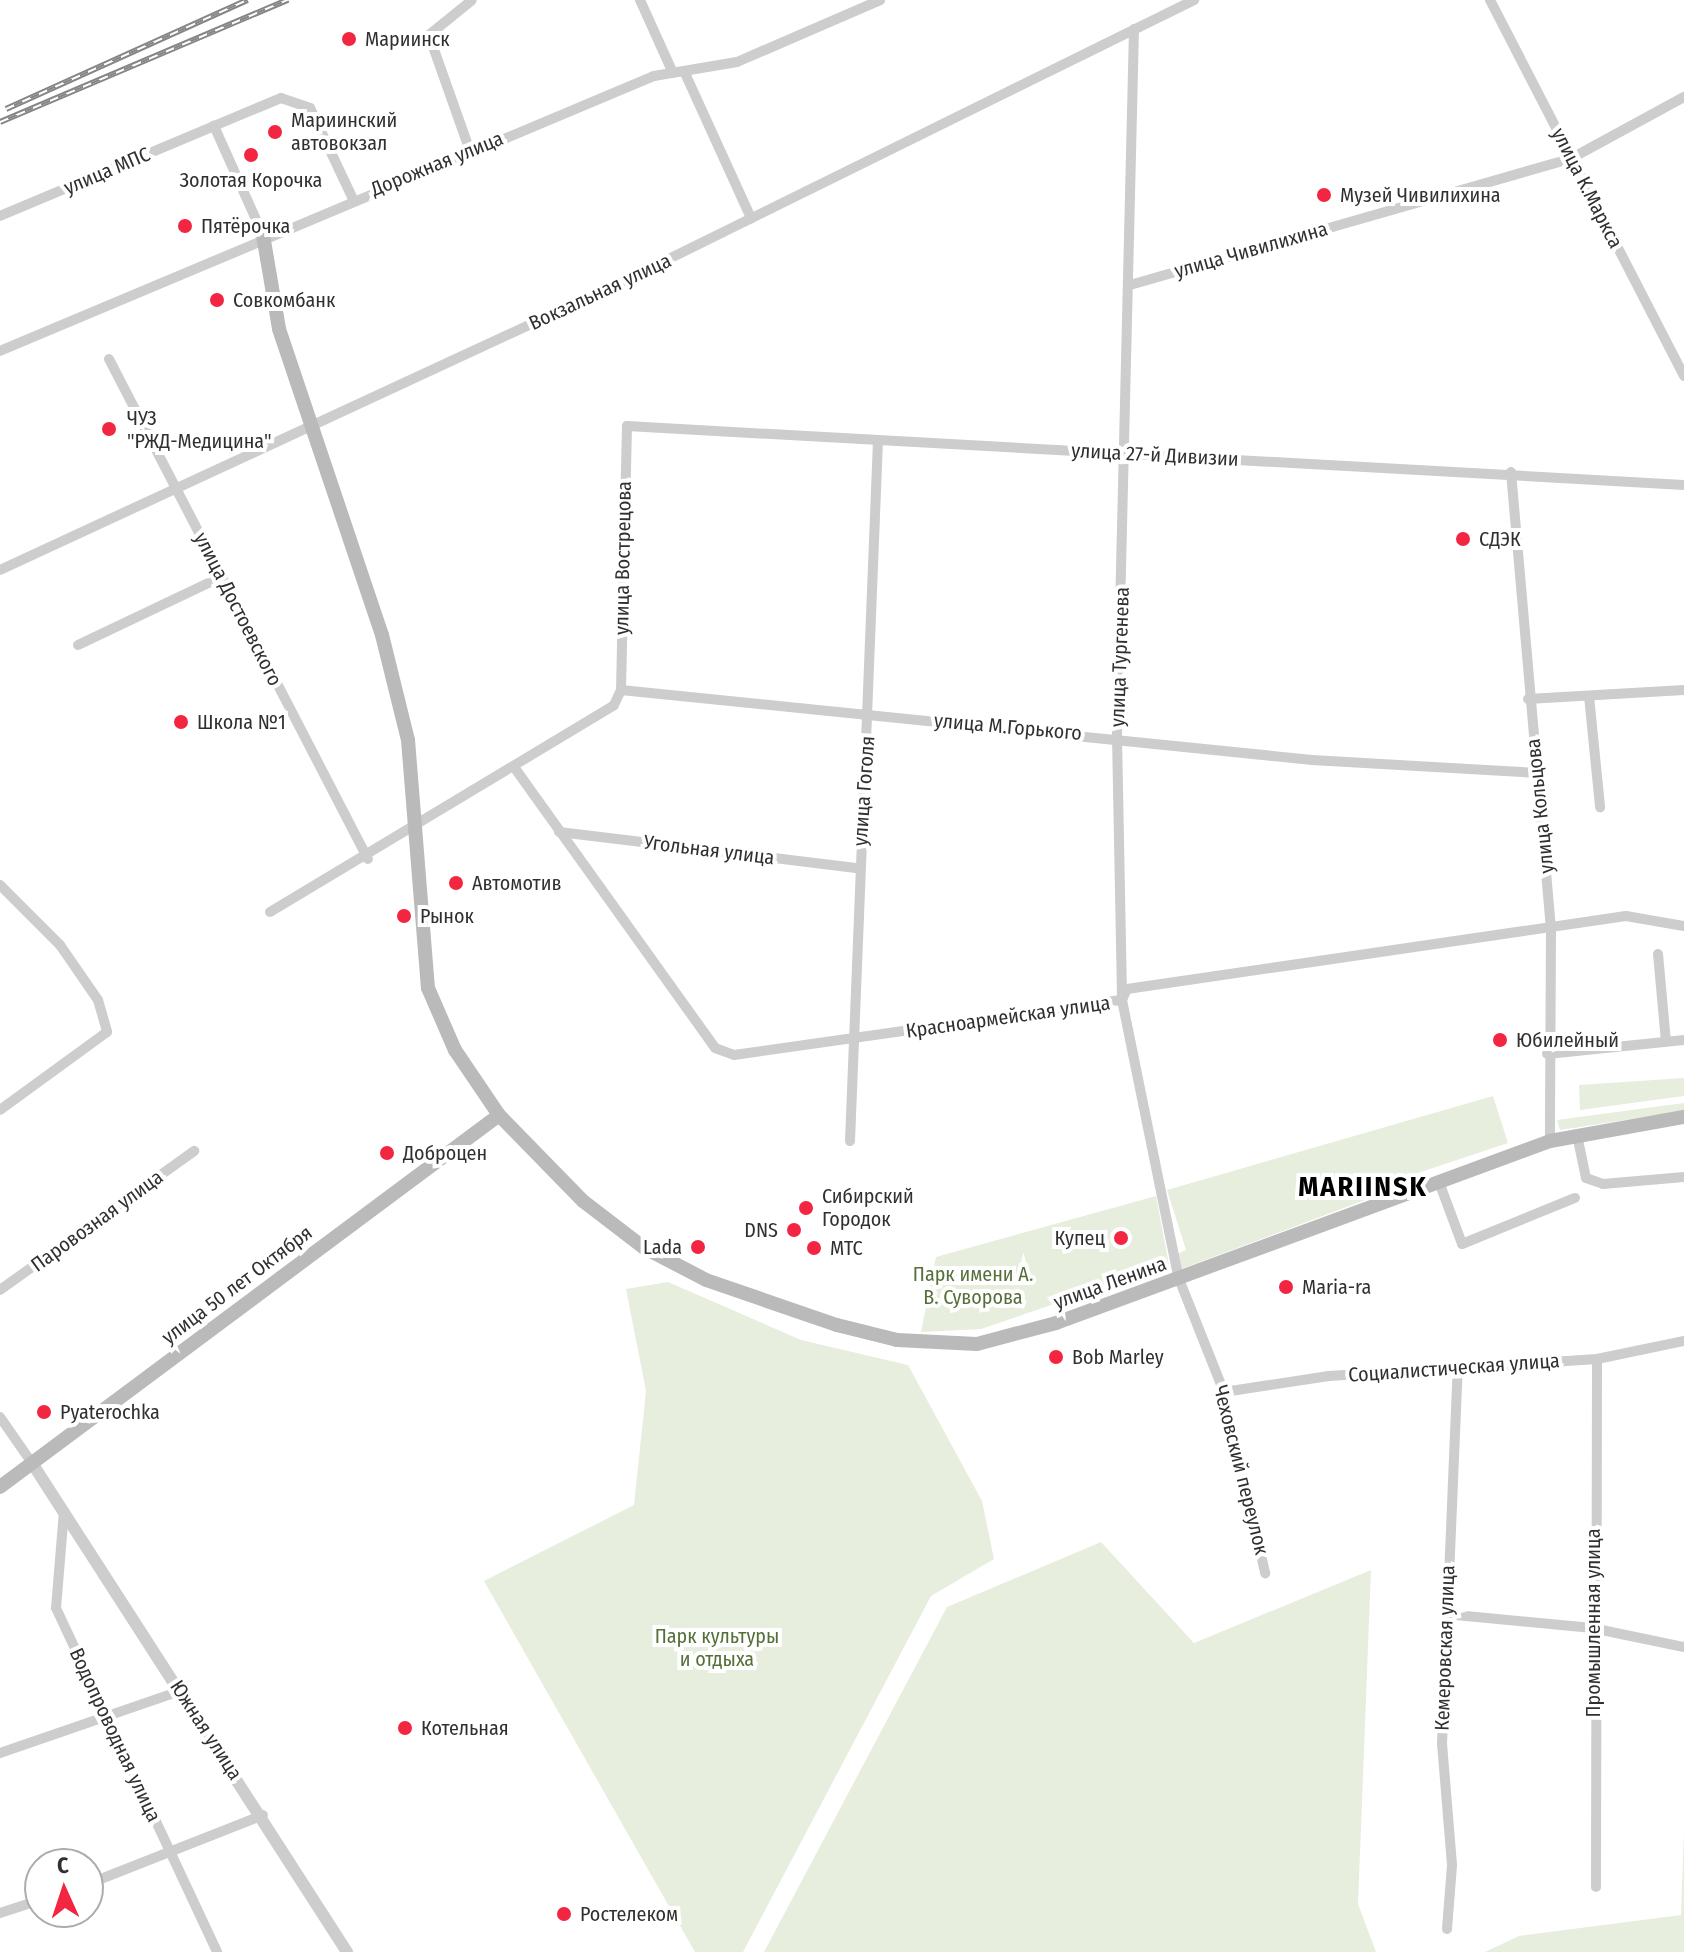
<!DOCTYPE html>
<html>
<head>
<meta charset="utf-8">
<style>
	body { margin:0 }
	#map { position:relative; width:1684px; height:1952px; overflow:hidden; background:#fff; font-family:"Fira Sans Condensed",sans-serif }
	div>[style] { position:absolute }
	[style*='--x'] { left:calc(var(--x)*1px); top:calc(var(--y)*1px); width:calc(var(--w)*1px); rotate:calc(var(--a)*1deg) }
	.green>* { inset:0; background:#e7eedd }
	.minor>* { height:10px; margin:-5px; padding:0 5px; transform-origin:5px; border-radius:5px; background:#cdcdcd }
	.tertiary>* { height:12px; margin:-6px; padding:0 6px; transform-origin:6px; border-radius:6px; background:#cdcdcd }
	.secondary>* { height:14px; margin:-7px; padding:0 7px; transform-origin:7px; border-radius:7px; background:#bababa }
	.rail>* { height:6px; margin-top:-3px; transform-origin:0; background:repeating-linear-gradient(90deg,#fff 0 9px,#858585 0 18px); box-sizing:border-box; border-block:2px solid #858585 }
	.dots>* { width:22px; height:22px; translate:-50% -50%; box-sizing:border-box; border:4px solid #fff; border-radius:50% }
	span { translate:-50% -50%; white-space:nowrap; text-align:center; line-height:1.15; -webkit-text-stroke:8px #fff; paint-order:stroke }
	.poi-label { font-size:20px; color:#303030 }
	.left { translate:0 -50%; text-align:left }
	.right { translate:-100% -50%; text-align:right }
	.street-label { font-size:20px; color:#303030 }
	.park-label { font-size:20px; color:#556f39 }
	.district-label { font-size:28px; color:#000; font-weight:700; letter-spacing:2px }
	.north { position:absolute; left:24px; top:1848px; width:80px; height:80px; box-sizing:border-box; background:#fff; border:2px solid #acacac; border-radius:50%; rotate:357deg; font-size:22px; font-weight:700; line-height:32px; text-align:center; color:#303030 }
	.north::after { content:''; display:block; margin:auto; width:28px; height:36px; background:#f22640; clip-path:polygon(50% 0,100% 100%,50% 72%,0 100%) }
</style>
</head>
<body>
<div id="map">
	<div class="green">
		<i style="clip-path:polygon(1684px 1078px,1684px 1096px,1580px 1110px,1579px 1085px)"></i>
		<i style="clip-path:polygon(1493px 1096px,1508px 1143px,1337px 1200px,1363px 1195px,1365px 1200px,1181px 1269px,1177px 1254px,1186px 1250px,1167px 1190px)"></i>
		<i style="clip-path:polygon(1684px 1103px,1684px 1111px,1560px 1130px,1557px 1120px)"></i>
		<i style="clip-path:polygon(1156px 1196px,1169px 1265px,981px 1329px,921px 1332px,936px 1257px)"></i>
		<i style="clip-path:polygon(668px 1282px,801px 1340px,908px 1365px,982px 1501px,994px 1559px,931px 1596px,743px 1952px,695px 1952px,484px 1581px,634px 1505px,646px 1391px,626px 1289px)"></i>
		<i style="clip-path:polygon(1101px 1542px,1194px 1643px,1371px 1570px,1358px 1904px,1376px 1952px,764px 1952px,947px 1607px)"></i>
		<i style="clip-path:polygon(1684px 1831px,1684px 1952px,1485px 1952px,1519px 1936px,1681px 1915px)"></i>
	</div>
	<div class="minor">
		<i style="--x:640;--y:0;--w:80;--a:65.7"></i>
		<i style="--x:1490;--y:0;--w:423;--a:62.7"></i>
		<i style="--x:1134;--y:29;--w:707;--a:91.38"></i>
		<i style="--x:1117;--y:736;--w:264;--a:88.9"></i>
		<i style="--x:1122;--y:1000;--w:285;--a:78.5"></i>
		<i style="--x:1179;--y:1279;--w:122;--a:68.3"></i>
		<i style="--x:1224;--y:1392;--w:186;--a:77.2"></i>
		<i style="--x:684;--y:71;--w:162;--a:65.5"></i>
		<i style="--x:470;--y:151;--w:123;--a:-109.5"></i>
		<i style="--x:429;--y:35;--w:55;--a:-39.1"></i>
		<i style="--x:0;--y:216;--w:232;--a:-22.8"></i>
		<i style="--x:263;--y:235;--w:120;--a:-114.2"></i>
		<i style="--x:214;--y:126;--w:73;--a:-22.7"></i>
		<i style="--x:281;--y:98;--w:31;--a:19"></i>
		<i style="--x:310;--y:108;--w:101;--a:64.7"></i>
		<i style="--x:1130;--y:285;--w:460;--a:-16"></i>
		<i style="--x:1572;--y:158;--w:128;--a:-28.6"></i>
		<i style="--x:0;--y:351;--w:709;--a:-22.81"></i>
		<i style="--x:654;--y:76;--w:84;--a:-9.6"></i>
		<i style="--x:737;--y:62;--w:156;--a:-23.4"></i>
		<i style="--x:109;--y:359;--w:563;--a:62.62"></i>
		<i style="--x:1511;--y:472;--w:458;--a:85"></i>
		<i style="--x:1551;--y:928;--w:213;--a:90.3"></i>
		<i style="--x:0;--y:570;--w:685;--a:-24.85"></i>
		<i style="--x:622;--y:282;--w:638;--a:-26.24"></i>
		<i style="--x:78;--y:645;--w:156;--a:-25.4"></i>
		<i style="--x:621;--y:690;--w:695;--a:5.78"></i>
		<i style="--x:1312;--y:760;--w:226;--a:3.3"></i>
		<i style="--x:1589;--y:696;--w:112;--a:84.3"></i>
		<i style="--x:1528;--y:699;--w:156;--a:-3.3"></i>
		<i style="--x:514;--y:767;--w:345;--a:54.4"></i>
		<i style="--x:715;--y:1048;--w:20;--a:20"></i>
		<i style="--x:734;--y:1055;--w:392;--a:-8.1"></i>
		<i style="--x:1122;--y:1000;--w:12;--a:-66"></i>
		<i style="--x:1127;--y:989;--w:504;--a:-8.32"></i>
		<i style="--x:1626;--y:916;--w:59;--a:9.8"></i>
		<i style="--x:559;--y:832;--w:301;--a:6.9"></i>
		<i style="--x:0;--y:885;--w:85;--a:45"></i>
		<i style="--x:60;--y:945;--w:67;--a:55.4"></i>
		<i style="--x:98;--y:1000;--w:33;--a:74"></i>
		<i style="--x:107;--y:1032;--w:132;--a:143.9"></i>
		<i style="--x:270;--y:912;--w:401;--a:-31"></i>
		<i style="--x:614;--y:705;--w:17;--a:-65"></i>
		<i style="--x:621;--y:690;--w:264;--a:-88.7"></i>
		<i style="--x:627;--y:426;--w:1059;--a:3.19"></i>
		<i style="--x:1658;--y:954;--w:88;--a:84.8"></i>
		<i style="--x:1547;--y:1054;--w:138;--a:-5.8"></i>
		<i style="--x:1577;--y:1135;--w:44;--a:78.2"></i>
		<i style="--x:1586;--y:1178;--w:18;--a:19"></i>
		<i style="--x:1603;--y:1184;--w:81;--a:-4.9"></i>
		<i style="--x:850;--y:1141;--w:701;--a:-87.71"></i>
		<i style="--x:1439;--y:1182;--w:66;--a:69.6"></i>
		<i style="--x:1462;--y:1244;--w:122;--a:-22.2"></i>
		<i style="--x:0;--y:1290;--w:239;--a:-35.6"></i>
		<i style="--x:1224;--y:1392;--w:106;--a:-8.7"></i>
		<i style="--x:1329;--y:1376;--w:269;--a:-3.6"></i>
		<i style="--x:1597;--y:1359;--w:89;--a:-11.7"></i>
		<i style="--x:0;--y:1417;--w:56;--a:55.2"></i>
		<i style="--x:64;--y:1511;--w:97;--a:94.7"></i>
		<i style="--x:56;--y:1608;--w:380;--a:64.9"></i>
		<i style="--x:1445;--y:1614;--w:148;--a:5.4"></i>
		<i style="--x:1592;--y:1628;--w:94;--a:11.7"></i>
		<i style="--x:0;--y:1753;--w:190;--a:-19"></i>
		<i style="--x:88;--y:1884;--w:188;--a:-21.5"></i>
		<i style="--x:1596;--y:1887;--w:528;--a:-89.89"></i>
		<i style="--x:0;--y:1913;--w:42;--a:-18"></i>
		<i style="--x:1447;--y:1929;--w:64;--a:-85.5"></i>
		<i style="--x:1452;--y:1865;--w:121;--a:-94.7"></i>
		<i style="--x:1442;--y:1744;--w:377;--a:-87.6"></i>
	</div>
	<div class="tertiary">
		<i style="--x:32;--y:1463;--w:582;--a:57.21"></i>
	</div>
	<div class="secondary">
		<i style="--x:263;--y:235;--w:95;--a:80.3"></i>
		<i style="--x:279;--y:329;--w:323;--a:71.4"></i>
		<i style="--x:382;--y:635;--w:108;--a:76.1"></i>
		<i style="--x:408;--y:740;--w:249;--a:85.4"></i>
		<i style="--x:428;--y:988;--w:68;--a:66.5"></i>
		<i style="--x:455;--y:1050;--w:78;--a:55.9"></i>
		<i style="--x:499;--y:1115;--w:120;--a:45.7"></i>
		<i style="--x:583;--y:1201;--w:76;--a:37.5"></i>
		<i style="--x:643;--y:1247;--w:71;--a:27.6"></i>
		<i style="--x:706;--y:1280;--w:139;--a:19"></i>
		<i style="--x:837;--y:1325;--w:62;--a:14"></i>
		<i style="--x:897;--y:1340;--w:80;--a:2.9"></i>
		<i style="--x:977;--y:1344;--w:82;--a:-14.9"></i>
		<i style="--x:1056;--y:1323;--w:526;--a:-20.22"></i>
		<i style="--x:1550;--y:1141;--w:136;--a:-10.2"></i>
		<i style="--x:0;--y:1487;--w:622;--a:-36.7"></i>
	</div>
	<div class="rail">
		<i style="--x:6;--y:109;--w:265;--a:-24.3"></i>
		<i style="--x:0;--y:122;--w:313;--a:-23"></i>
	</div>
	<div class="dots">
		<i style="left:349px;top:39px;background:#f22640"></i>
		<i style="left:275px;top:132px;background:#f22640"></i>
		<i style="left:251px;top:155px;background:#f22640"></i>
		<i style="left:1324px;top:195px;background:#f22640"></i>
		<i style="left:185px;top:226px;background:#f22640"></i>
		<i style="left:217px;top:300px;background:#f22640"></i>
		<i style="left:109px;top:429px;background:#f22640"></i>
		<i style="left:1463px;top:539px;background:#f22640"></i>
		<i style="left:181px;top:722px;background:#f22640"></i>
		<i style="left:456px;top:883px;background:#f22640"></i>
		<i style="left:404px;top:916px;background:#f22640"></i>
		<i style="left:1500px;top:1040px;background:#f22640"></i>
		<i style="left:387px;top:1153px;background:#f22640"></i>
		<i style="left:806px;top:1208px;background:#f22640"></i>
		<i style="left:794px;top:1230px;background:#f22640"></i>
		<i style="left:1121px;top:1238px;background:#f22640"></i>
		<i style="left:698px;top:1247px;background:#f22640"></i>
		<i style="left:814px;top:1248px;background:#f22640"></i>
		<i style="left:1286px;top:1287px;background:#f22640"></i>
		<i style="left:1056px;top:1357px;background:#f22640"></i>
		<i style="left:44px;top:1412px;background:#f22640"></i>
		<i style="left:405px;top:1728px;background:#f22640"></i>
		<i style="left:564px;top:1914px;background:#f22640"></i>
	</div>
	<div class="poi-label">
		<span class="left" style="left:365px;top:39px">Мариинск</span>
		<span class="left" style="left:291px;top:132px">Мариинский<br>автовокзал</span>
		<span style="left:251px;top:180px">Золотая Корочка</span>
		<span class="left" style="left:1340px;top:195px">Музей Чивилихина</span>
		<span class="left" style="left:201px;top:226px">Пятёрочка</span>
		<span class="left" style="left:233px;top:300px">Совкомбанк</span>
		<span class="left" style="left:127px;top:430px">ЧУЗ<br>"РЖД-Медицина"</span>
		<span class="left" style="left:1479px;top:539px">СДЭК</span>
		<span class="left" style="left:197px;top:722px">Школа №1</span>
		<span class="left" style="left:472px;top:883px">Автомотив</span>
		<span class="left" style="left:420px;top:916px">Рынок</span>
		<span class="left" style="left:1516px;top:1040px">Юбилейный</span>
		<span class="left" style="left:403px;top:1153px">Доброцен</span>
		<span class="left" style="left:822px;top:1208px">Сибирский<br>Городок</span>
		<span class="right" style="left:778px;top:1230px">DNS</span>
		<span class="right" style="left:1105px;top:1238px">Купец</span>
		<span class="right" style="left:682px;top:1247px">Lada</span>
		<span class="left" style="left:830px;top:1248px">МТС</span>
		<span class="left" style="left:1302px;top:1287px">Maria-ra</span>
		<span class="left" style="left:1072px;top:1357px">Bob Marley</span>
		<span class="left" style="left:60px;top:1412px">Pyaterochka</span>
		<span class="left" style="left:421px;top:1728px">Котельная</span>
		<span class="left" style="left:580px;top:1914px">Ростелеком</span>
	</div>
	<div class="street-label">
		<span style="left:437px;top:164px;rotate:-22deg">Дорожная улица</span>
		<span style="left:107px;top:171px;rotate:-23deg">улица МПС</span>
		<span style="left:1587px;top:188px;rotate:63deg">улица К.Маркса</span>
		<span style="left:1251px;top:250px;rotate:-16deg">улица Чивилихина</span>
		<span style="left:600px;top:292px;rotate:-25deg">Вокзальная улица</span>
		<span style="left:1155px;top:455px;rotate:3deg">улица 27-й Дивизии</span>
		<span style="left:623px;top:558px;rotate:-89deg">улица Вострецова</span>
		<span style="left:238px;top:609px;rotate:63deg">улица Достоевского</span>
		<span style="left:1120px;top:657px;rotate:-88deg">улица Тургенева</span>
		<span style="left:1008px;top:727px;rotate:5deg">улица М.Горького</span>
		<span style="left:864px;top:791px;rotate:-86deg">улица Гоголя</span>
		<span style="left:1540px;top:806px;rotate:-96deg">улица Кольцова</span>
		<span style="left:709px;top:850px;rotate:7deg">Угольная улица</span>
		<span style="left:1008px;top:1017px;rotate:-8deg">Красноармейская улица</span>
		<span style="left:97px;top:1221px;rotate:-36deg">Паровозная улица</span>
		<span style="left:1110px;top:1283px;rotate:-20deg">улица Ленина</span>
		<span style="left:237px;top:1285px;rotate:-37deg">улица 50 лет Октября</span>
		<span style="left:1454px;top:1368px;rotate:-4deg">Социалистическая улица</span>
		<span style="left:1241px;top:1470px;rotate:76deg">Чеховский переулок</span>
		<span style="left:1593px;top:1623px;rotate:-90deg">Промышленная улица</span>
		<span style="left:1445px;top:1648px;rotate:-88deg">Кемеровская улица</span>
		<span style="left:206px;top:1730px;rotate:57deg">Южная улица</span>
		<span style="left:115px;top:1735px;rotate:65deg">Водопроводная улица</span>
	</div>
	<div class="park-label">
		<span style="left:973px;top:1286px">Парк имени А.<br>В. Суворова</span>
		<span style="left:717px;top:1648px">Парк культуры<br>и отдыха</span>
	</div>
	<div class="district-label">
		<span style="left:1363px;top:1187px">MARIINSK</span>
	</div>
	<div class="north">С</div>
</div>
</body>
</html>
